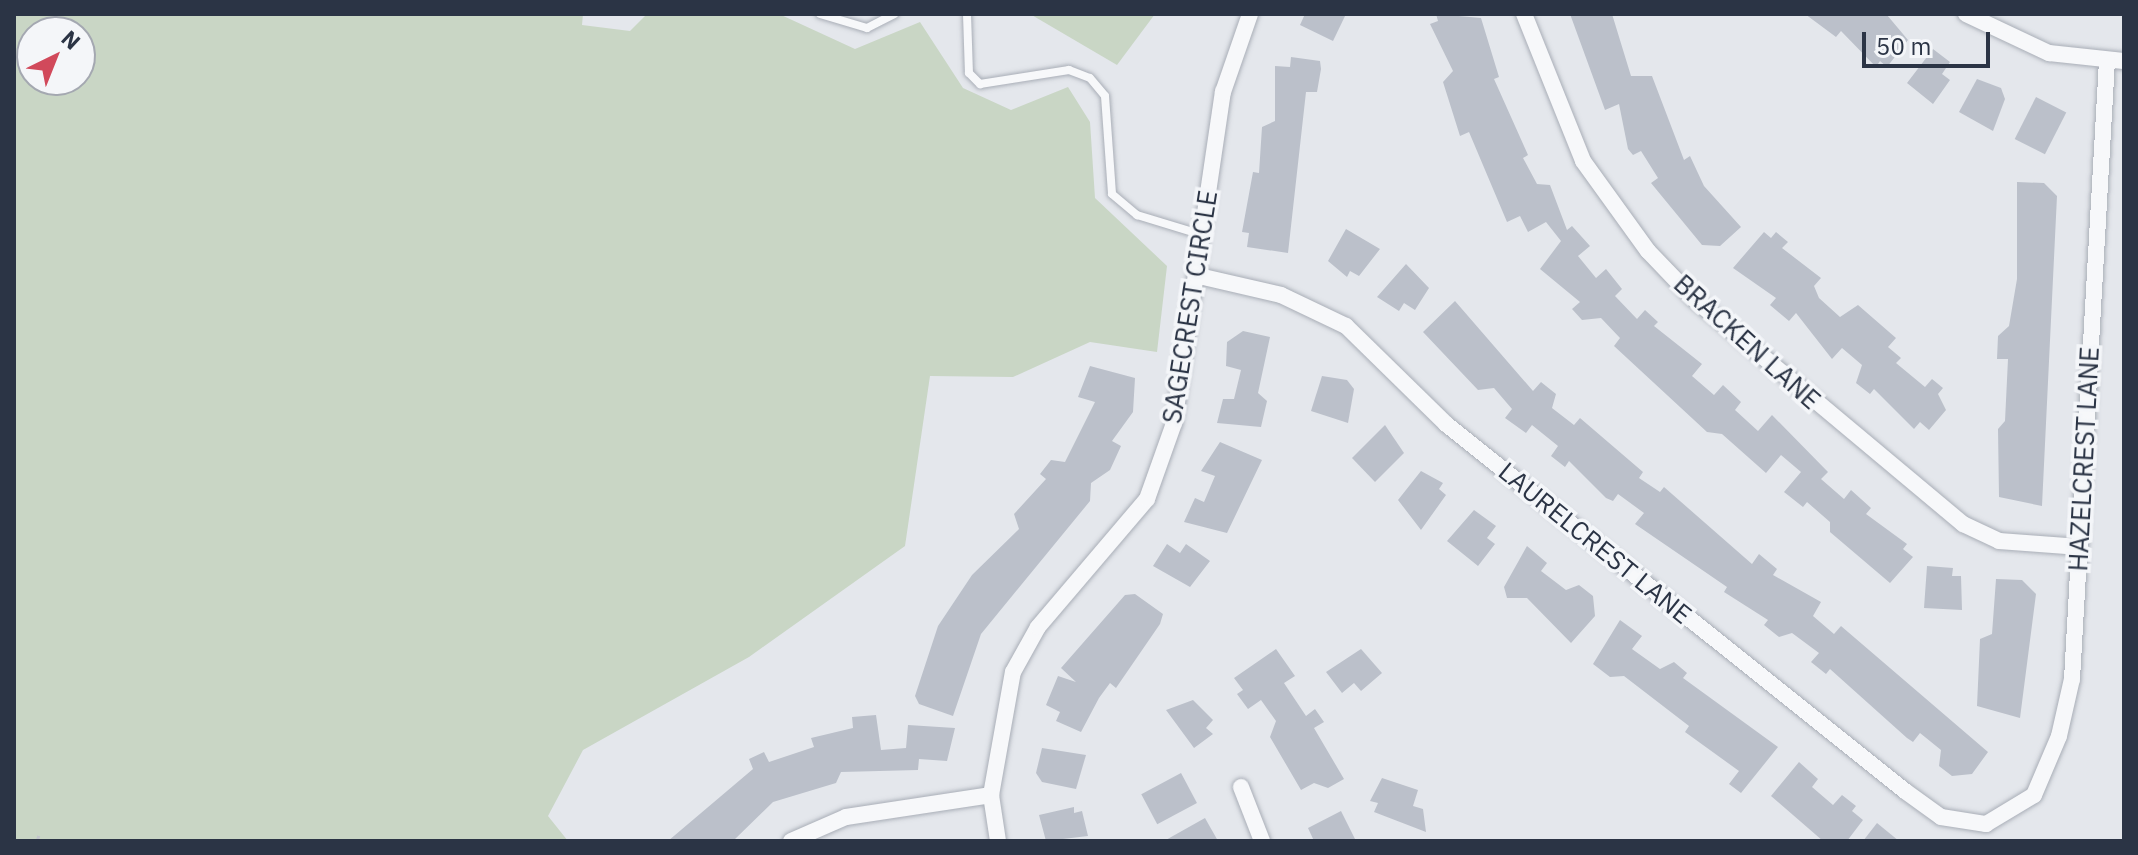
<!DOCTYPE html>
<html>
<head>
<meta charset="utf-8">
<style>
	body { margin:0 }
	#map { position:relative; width:2138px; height:855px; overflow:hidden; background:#e4e7ec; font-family:"IBM Plex Sans",sans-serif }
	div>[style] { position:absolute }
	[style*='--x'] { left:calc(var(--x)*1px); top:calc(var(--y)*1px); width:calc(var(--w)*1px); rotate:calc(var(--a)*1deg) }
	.green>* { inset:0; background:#c9d6c5 }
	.building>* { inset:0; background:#bbc0ca; transform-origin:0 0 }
	.path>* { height:3px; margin-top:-1.5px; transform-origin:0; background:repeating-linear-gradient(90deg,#c2c5cb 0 6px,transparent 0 12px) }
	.roads { filter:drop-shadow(0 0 2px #a9aeb7) drop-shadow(0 0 2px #a9aeb7) }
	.lane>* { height:8px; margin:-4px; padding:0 4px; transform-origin:4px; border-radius:4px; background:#f7f8fa }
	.street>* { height:16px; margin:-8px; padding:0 8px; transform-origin:8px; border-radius:8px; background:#f7f8fa }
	span { translate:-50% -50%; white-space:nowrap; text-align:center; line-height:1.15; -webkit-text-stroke:7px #f4f6f9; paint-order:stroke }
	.street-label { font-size:26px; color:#2b3445 }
	.frame { position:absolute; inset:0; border:16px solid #2b3445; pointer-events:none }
	.north { position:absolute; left:16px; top:16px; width:80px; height:80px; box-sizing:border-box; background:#f4f6f9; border:2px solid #a4a8b1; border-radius:50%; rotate:43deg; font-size:22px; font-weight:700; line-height:32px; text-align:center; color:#2b3445 }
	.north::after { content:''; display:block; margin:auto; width:28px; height:36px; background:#d1495b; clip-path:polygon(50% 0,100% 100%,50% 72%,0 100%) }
	.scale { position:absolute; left:1862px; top:32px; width:128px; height:36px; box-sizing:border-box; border:4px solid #2b3445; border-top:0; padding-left:10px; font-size:24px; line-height:28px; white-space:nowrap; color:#2b3445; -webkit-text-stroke:6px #f4f6f9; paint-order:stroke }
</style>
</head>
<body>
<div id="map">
	<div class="green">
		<i style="clip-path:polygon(evenodd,14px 14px,583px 14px,582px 25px,630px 31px,647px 14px,779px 14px,855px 49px,920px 22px,963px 88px,1011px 110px,1068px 87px,1090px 122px,1095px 198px,1167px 266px,1157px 352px,1090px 342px,1013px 377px,930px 376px,905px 546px,749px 657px,583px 750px,548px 816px,568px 841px,14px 841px,14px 14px,32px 32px,80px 32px,80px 80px,32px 80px,32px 32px)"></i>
		<i style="clip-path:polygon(1030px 14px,1155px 14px,1117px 65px)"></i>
	</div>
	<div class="building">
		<i style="clip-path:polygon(1305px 14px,1346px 14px,1333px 41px,1300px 25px)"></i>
		<i style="clip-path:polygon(1436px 14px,1481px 18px,1499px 77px,1494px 79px,1528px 155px,1523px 158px,1537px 184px,1550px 185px,1567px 230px,1572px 226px,1590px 246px,1578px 256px,1596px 278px,1606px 269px,1622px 289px,1615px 296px,1637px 319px,1645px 310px,1658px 322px,1654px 326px,1702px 364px,1692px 376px,1714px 395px,1723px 385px,1741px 402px,1735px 410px,1758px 431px,1772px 415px,1828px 472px,1821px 479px,1844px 499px,1851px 490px,1871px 508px,1866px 514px,1907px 544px,1903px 549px,1913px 557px,1890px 583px,1830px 532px,1830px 522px,1807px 502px,1803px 507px,1784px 492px,1801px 472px,1781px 455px,1766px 473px,1722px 434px,1707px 432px,1614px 346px,1620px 338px,1601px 318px,1582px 320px,1572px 309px,1580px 302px,1540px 269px,1561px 241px,1546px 222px,1528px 232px,1520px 216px,1507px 222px,1469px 132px,1460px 136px,1443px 82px,1453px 71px,1430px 24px,1438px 21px)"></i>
		<i style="clip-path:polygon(1570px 14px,1612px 14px,1631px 76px,1652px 76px,1684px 160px,1690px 156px,1704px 186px,1741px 227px,1720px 246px,1702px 245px,1651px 183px,1658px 178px,1641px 151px,1633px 155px,1628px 149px,1619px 104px,1605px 110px)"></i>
		<i style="clip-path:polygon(1805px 14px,1887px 15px,1908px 40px,1887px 67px,1880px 61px,1876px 67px,1841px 31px,1836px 37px)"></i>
		<i style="clip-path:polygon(1933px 49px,1950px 62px,1942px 74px,1950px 80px,1933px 104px,1907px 83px)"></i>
		<i style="clip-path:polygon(1291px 57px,1320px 61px,1321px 69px,1317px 92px,1306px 92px,1288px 253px,1247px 247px,1249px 233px,1242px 232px,1253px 172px,1259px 173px,1262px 127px,1275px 121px,1275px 66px,1290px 67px)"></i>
		<i style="clip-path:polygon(1977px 79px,2001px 88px,2005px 99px,1993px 131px,1959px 112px)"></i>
		<i style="left:2036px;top:97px;width:34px;height:47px;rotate:27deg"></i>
		<i style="clip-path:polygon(2017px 182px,2044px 183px,2057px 196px,2042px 506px,1999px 497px,1998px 429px,2005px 421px,2008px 359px,1997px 359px,1998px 336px,2009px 326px,2017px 279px)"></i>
		<i style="clip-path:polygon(1346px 229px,1380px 249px,1359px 276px,1350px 271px,1347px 277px,1328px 261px)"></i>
		<i style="clip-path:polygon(1764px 232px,1771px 238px,1776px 232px,1788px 242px,1782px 248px,1821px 278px,1814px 286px,1819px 298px,1840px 317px,1858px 305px,1896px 338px,1888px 347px,1901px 358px,1896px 363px,1925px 387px,1932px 379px,1943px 388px,1938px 394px,1946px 410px,1929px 430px,1920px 422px,1914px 429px,1874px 389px,1870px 394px,1856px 383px,1862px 365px,1842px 348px,1832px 359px,1796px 313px,1789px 321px,1770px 305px,1776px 298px,1733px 268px)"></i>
		<i style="clip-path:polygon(1406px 264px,1429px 288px,1415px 310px,1404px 303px,1399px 311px,1377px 297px)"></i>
		<i style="clip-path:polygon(1455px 301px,1533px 391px,1541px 382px,1556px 394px,1552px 408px,1574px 425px,1580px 418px,1643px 472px,1639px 478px,1660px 492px,1664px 487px,1752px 564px,1759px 554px,1777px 569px,1773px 575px,1821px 602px,1813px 616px,1834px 634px,1841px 626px,1988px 752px,1972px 774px,1952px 776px,1939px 766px,1941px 750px,1920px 733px,1913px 742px,1907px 738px,1830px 669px,1826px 674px,1811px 662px,1819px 653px,1792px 633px,1779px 637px,1764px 625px,1768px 620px,1724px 592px,1727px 587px,1635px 524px,1644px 513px,1618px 494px,1613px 501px,1606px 498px,1569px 461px,1565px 467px,1551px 456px,1558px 446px,1532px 425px,1526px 433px,1505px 418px,1512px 409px,1494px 388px,1478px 390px,1423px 332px)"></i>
		<i style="clip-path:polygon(1243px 331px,1270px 337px,1258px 393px,1267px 401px,1261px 427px,1217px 423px,1223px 399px,1234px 399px,1241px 370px,1226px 366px,1227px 342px)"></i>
		<i style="clip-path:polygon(1090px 366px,1135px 378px,1133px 412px,1112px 441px,1121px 446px,1110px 470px,1091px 483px,1090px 501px,981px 634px,953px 716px,919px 704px,915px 696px,938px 626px,972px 575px,1019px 529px,1014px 514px,1046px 479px,1040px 474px,1051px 460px,1065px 462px,1095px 402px,1078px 397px)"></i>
		<i style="clip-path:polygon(1322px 376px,1347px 380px,1354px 389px,1348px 423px,1311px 411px)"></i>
		<i style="clip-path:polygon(1385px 425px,1404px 453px,1375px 482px,1352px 458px)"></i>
		<i style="clip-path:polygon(1220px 442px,1262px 460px,1227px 533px,1184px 522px,1195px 498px,1204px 502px,1215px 476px,1201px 471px)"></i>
		<i style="clip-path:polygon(1421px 471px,1443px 483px,1439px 489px,1446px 495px,1421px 530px,1398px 500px)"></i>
		<i style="clip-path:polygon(1474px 510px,1496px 526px,1487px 538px,1495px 544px,1478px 566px,1447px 541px)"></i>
		<i style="clip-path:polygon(1167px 544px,1180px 553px,1186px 544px,1210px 561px,1190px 587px,1153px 566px)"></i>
		<i style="clip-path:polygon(1527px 546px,1547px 563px,1541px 571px,1566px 590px,1579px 585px,1593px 596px,1595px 616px,1571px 643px,1527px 598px,1507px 598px,1504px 587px)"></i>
		<i style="clip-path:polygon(1927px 566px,1953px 568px,1952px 576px,1961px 576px,1962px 610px,1924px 608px)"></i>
		<i style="clip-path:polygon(1996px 579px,2022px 580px,2036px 594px,2020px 718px,1977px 706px,1980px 639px,1992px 634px)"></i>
		<i style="clip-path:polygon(1135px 594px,1163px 614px,1160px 624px,1116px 688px,1110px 683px,1099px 698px,1081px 732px,1056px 721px,1060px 712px,1046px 705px,1058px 676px,1076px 682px,1061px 668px,1125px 595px)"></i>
		<i style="clip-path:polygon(1620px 620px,1642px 636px,1632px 649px,1660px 669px,1674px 662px,1687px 673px,1683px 678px,1778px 747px,1741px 793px,1729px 784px,1739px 771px,1685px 732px,1689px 726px,1624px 676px,1610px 677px,1593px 664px)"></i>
		<i style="clip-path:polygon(1276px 649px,1295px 676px,1284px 683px,1306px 716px,1315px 709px,1324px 722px,1314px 728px,1344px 779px,1328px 788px,1314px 783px,1301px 790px,1270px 737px,1276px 721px,1261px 700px,1248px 709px,1237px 694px,1243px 690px,1234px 678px)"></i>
		<i style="clip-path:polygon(1361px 649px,1382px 673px,1361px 691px,1354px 683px,1342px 693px,1326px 672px)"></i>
		<i style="clip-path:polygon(1193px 700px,1213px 720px,1206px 728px,1213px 734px,1194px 748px,1166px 710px)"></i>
		<i style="clip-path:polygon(876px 715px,881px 750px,906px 748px,908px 725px,955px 728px,947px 761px,919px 759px,918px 770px,841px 772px,836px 783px,773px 802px,733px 841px,668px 841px,753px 769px,749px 759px,764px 752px,769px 762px,814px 747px,811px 738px,853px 728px,852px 717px)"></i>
		<i style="clip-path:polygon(1042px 748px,1086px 755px,1076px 789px,1042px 782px,1036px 773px)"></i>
		<i style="clip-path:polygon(1799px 762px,1818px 779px,1812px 787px,1833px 805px,1842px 795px,1856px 806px,1852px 811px,1863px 820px,1847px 841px,1823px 841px,1771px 796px)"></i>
		<i style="left:1181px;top:773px;width:34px;height:45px;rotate:62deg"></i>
		<i style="clip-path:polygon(1382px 778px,1418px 790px,1413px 806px,1423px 809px,1426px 832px,1374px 812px,1378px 803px,1370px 801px)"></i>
		<i style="clip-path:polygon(1074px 807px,1074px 813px,1082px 811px,1088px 836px,1046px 841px,1039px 815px)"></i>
		<i style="clip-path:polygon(1341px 811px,1356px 841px,1314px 841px,1308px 828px)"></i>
		<i style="clip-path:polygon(1205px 818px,1218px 841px,1164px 841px)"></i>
		<i style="clip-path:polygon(1877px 823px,1899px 841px,1863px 841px)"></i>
	</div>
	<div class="path">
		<i style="--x:37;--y:841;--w:6;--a:-72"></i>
	</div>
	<div class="roads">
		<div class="lane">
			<i style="--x:820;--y:14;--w:49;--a:16.6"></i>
			<i style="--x:867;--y:28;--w:31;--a:-27"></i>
			<i style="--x:967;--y:14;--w:59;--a:88.1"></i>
			<i style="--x:969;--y:73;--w:16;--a:45"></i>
			<i style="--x:980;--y:84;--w:90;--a:-8.9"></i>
			<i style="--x:1069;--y:70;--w:22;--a:21"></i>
			<i style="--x:1090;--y:78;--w:23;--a:50"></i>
			<i style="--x:1105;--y:96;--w:98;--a:85.9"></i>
			<i style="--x:1112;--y:194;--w:33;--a:40"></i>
			<i style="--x:1137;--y:215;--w:69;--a:16.9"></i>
		</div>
		<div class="street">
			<i style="--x:1524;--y:14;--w:158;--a:68.1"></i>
			<i style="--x:1583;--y:161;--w:111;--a:54.2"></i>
			<i style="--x:1648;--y:251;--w:66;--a:46.2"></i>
			<i style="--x:1694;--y:299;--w:351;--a:39.9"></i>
			<i style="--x:1963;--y:524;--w:40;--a:25"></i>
			<i style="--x:1999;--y:541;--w:81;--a:4.2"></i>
			<i style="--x:1966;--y:14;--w:92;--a:25.2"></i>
			<i style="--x:2049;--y:53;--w:75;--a:6.1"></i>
			<i style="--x:1199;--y:276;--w:84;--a:13"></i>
			<i style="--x:1281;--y:295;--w:72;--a:25.5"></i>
			<i style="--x:1346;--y:326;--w:140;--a:44.4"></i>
			<i style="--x:1446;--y:424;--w:588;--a:38.64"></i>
			<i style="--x:1905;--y:791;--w:44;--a:35.8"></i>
			<i style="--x:1941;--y:817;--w:46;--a:8.8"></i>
			<i style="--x:1986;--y:824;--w:56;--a:-31.1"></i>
			<i style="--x:2034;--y:795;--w:64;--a:-67"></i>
			<i style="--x:2059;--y:736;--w:58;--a:-77.2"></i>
			<i style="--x:2072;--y:679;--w:620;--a:-86.76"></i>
			<i style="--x:1241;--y:787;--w:58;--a:68.7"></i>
			<i style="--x:791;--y:841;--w:60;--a:-23.6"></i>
			<i style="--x:846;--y:817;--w:147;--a:-8.6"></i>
			<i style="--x:998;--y:841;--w:47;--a:-98.7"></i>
			<i style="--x:991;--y:795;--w:125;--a:-79.9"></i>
			<i style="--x:1013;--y:672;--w:51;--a:-60.9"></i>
			<i style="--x:1038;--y:627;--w:168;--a:-49.6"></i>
			<i style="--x:1147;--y:499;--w:81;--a:-70.4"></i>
			<i style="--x:1174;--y:423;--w:335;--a:-81.6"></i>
			<i style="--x:1223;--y:92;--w:83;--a:-70.9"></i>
		</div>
	</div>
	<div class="street-label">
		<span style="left:1190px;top:307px;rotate:-81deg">SAGECREST CIRCLE</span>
		<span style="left:1747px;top:342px;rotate:42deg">BRACKEN LANE</span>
		<span style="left:2084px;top:459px;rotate:-87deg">HAZELCREST LANE</span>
		<span style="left:1595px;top:543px;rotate:39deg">LAURELCREST LANE</span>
	</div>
	<div class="frame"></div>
	<div class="north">N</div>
	<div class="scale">50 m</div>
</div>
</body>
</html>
